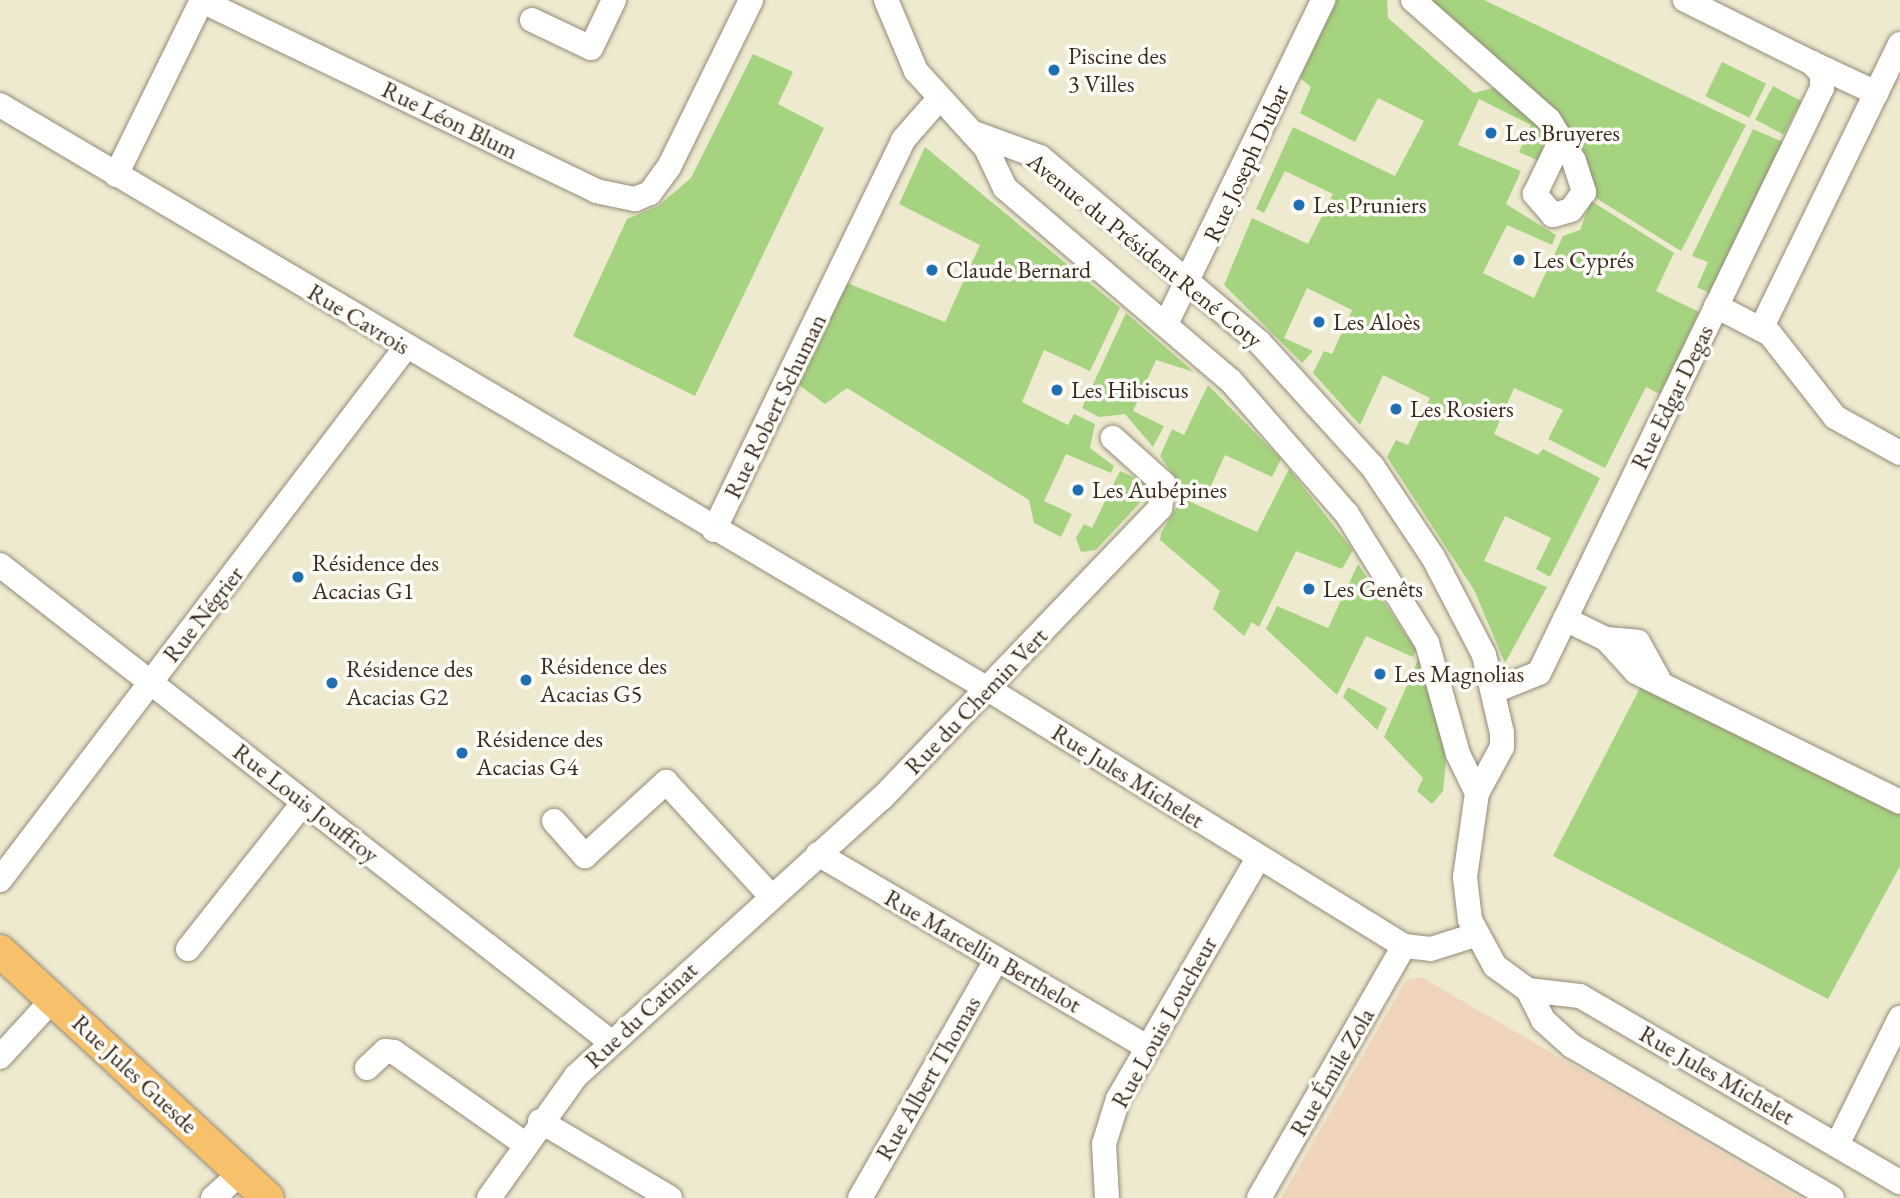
<!DOCTYPE html>
<html>
<head>
<meta charset="utf-8">
<style>
	body { margin:0 }
	#map { position:relative; width:1900px; height:1198px; overflow:hidden; background:#eeead0; font-family:"EB Garamond",serif }
	div>[style] { position:absolute }
	[style*='--x'] { left:calc(var(--x)*1px); top:calc(var(--y)*1px); width:calc(var(--w)*1px); rotate:calc(var(--a)*1deg) }
	.built>* { inset:0; background:#f0d5bc }
	.green>* { inset:0; background:#a6d380; transform-origin:0 0 }
	.roads { filter:drop-shadow(0 0 2px #948a77) drop-shadow(0 0 2px #948a77) }
	.minor>* { height:24px; margin:-12px; padding:0 12px; transform-origin:12px; border-radius:12px; background:#fff }
	.major>* { height:32px; margin:-16px; padding:0 16px; transform-origin:16px; border-radius:16px; background:#f7c06b }
	.dots>* { width:19px; height:19px; translate:-50% -50%; box-sizing:border-box; border:4px solid #fdfcf7; border-radius:50% }
	span { translate:-50% -50%; white-space:nowrap; text-align:center; line-height:1.15; -webkit-text-stroke:7px #fdfcf7; paint-order:stroke }
	.poi-label { font-size:24px; color:#3b2a1e }
	.left { translate:0 -50%; text-align:left }
	.street-label { font-size:24px; color:#3b2a1e }
</style>
</head>
<body>
<div id="map">
	<div class="built">
		<i style="clip-path:polygon(1421px 977px,1540px 1046px,1799px 1198px,1281px 1198px,1406px 980px)"></i>
	</div>
	<div class="green">
		<i style="clip-path:polygon(1336px 0,1387px 0,1388px 18px,1474px 93px,1497px 87px,1533px 115px,1546px 138px,1543px 163px,1519px 152px,1531px 125px,1479px 99px,1458px 145px,1521px 171px,1506px 204px,1556px 235px,1552px 245px,1507px 225px,1483px 273px,1534px 298px,1563px 236px,1580px 230px,1591px 201px,1674px 253px,1656px 291px,1699px 312px,1660px 394px,1646px 387px,1605px 468px,1548px 439px,1563px 410px,1514px 388px,1494px 434px,1538px 455px,1543px 449px,1600px 478px,1550px 577px,1536px 569px,1551px 538px,1505px 516px,1484px 561px,1547px 587px,1505px 663px,1474px 590px,1387px 457px,1396px 440px,1408px 445px,1430px 398px,1383px 375px,1360px 425px,1313px 373px,1324px 351px,1332px 354px,1352px 310px,1307px 288px,1284px 338px,1313px 351px,1302px 363px,1224px 285px,1252px 218px,1308px 244px,1333px 194px,1285px 171px,1264px 213px,1256px 209px,1293px 127px,1395px 176px,1424px 121px,1378px 98px,1355px 142px,1300px 113px,1311px 87px,1300px 78px)"></i>
		<i style="clip-path:polygon(1423px 0,1484px 0,1746px 125px,1681px 251px,1591px 195px,1588px 177px)"></i>
		<i style="clip-path:polygon(753px 54px,793px 72px,778px 104px,824px 128px,695px 396px,573px 336px,627px 219px,658px 206px,691px 178px)"></i>
		<i style="left:1722px;top:62px;width:49px;height:38px;rotate:26deg"></i>
		<i style="left:1773px;top:86px;width:32px;height:38px;rotate:28deg"></i>
		<i style="clip-path:polygon(1753px 129px,1783px 142px,1709px 293px,1697px 287px,1708px 262px,1692px 256px)"></i>
		<i style="clip-path:polygon(925px 147px,1120px 308px,1090px 371px,1044px 350px,1022px 402px,1068px 425px,1074px 414px,1095px 424px,1090px 448px,1114px 466px,1111px 473px,1066px 454px,1044px 501px,1072px 514px,1061px 537px,1034px 523px,1029px 500px,847px 388px,825px 404px,796px 383px,847px 283px,945px 322px,980px 245px,899px 204px)"></i>
		<i style="clip-path:polygon(1126px 313px,1194px 372px,1156px 360px,1133px 411px,1164px 426px,1153px 447px,1125px 414px,1099px 417px,1082px 408px)"></i>
		<i style="clip-path:polygon(1208px 385px,1281px 459px,1272px 477px,1225px 455px,1204px 501px,1185px 492px,1160px 456px,1172px 429px,1184px 435px)"></i>
		<i style="clip-path:polygon(1289px 469px,1353px 550px,1342px 569px,1296px 551px,1259px 627px,1252px 622px,1244px 636px,1213px 609px,1220px 591px,1160px 540px,1161px 533px,1182px 498px,1257px 532px)"></i>
		<i style="clip-path:polygon(1120px 471px,1147px 483px,1150px 492px,1096px 550px,1081px 552px,1076px 538px,1084px 524px,1092px 528px)"></i>
		<i style="clip-path:polygon(1358px 564px,1416px 650px,1413px 657px,1366px 636px,1337px 695px,1266px 629px,1277px 606px,1328px 628px)"></i>
		<i style="clip-path:polygon(1419px 658px,1437px 704px,1446px 762px,1443px 791px,1432px 804px,1417px 791px,1423px 778px,1384px 737px)"></i>
		<i style="clip-path:polygon(1641px 686px,1900px 808px,1900px 866px,1828px 999px,1553px 856px)"></i>
		<i style="clip-path:polygon(1348px 687px,1387px 708px,1377px 730px,1343px 697px)"></i>
	</div>
	<div class="roads">
		<div class="minor">
			<i style="--x:886;--y:0;--w:77;--a:67.1"></i>
			<i style="--x:916;--y:71;--w:104;--a:47.7"></i>
			<i style="--x:986;--y:148;--w:44;--a:64.6"></i>
			<i style="--x:1005;--y:188;--w:296;--a:40.5"></i>
			<i style="--x:1230;--y:380;--w:178;--a:48.9"></i>
			<i style="--x:1347;--y:514;--w:152;--a:58.2"></i>
			<i style="--x:1427;--y:643;--w:115;--a:74.4"></i>
			<i style="--x:1458;--y:754;--w:43;--a:64"></i>
			<i style="--x:1413;--y:0;--w:181;--a:41.4"></i>
			<i style="--x:1549;--y:120;--w:48;--a:58.6"></i>
			<i style="--x:1574;--y:161;--w:33;--a:72"></i>
			<i style="--x:1584;--y:192;--w:22;--a:126"></i>
			<i style="--x:1571;--y:210;--w:19;--a:164"></i>
			<i style="--x:1553;--y:215;--w:28;--a:-131"></i>
			<i style="--x:1535;--y:194;--w:58;--a:-64.3"></i>
			<i style="--x:202;--y:1;--w:437;--a:25.7"></i>
			<i style="--x:596;--y:191;--w:40;--a:12"></i>
			<i style="--x:635;--y:199;--w:16;--a:-22"></i>
			<i style="--x:650;--y:193;--w:32;--a:-54"></i>
			<i style="--x:669;--y:167;--w:186;--a:-63.8"></i>
			<i style="--x:532;--y:20;--w:65;--a:25.4"></i>
			<i style="--x:591;--y:48;--w:53;--a:-64.4"></i>
			<i style="--x:1812;--y:63;--w:71;--a:25.1"></i>
			<i style="--x:0;--y:105;--w:1148;--a:30.59"></i>
			<i style="--x:988;--y:689;--w:489;--a:31.7"></i>
			<i style="--x:1404;--y:946;--w:27;--a:6"></i>
			<i style="--x:1431;--y:949;--w:46;--a:-17.7"></i>
			<i style="--x:974;--y:133;--w:70;--a:20"></i>
			<i style="--x:1040;--y:157;--w:287;--a:40.2"></i>
			<i style="--x:1259;--y:342;--w:168;--a:47.7"></i>
			<i style="--x:1372;--y:466;--w:110;--a:56.2"></i>
			<i style="--x:1433;--y:557;--w:110;--a:62.5"></i>
			<i style="--x:1484;--y:655;--w:80;--a:77"></i>
			<i style="--x:1502;--y:733;--w:14;--a:90"></i>
			<i style="--x:1502;--y:747;--w:52;--a:118.5"></i>
			<i style="--x:1477;--y:793;--w:85;--a:98.1"></i>
			<i style="--x:1465;--y:877;--w:43;--a:83.4"></i>
			<i style="--x:1470;--y:920;--w:52;--a:61.5"></i>
			<i style="--x:1495;--y:966;--w:41;--a:36"></i>
			<i style="--x:1528;--y:990;--w:52;--a:6.6"></i>
			<i style="--x:1580;--y:996;--w:370;--a:30.2"></i>
			<i style="--x:116;--y:175;--w:195;--a:-63.8"></i>
			<i style="--x:1716;--y:306;--w:61;--a:27.4"></i>
			<i style="--x:1770;--y:334;--w:105;--a:51.9"></i>
			<i style="--x:1835;--y:417;--w:74;--a:29"></i>
			<i style="--x:1166;--y:324;--w:360;--a:-64.1"></i>
			<i style="--x:1761;--y:329;--w:317;--a:-64"></i>
			<i style="--x:714;--y:530;--w:433;--a:-64.1"></i>
			<i style="--x:903;--y:140;--w:53;--a:-48.8"></i>
			<i style="--x:0;--y:565;--w:775;--a:37.98"></i>
			<i style="--x:1565;--y:619;--w:46;--a:26"></i>
			<i style="--x:1606;--y:639;--w:45;--a:47.7"></i>
			<i style="--x:1636;--y:672;--w:294;--a:26.2"></i>
			<i style="--x:1606;--y:639;--w:32;--a:5"></i>
			<i style="--x:1638;--y:642;--w:41;--a:60.9"></i>
			<i style="--x:1494;--y:691;--w:48;--a:-21.8"></i>
			<i style="--x:1539;--y:673;--w:650;--a:-64.18"></i>
			<i style="--x:1822;--y:88;--w:14;--a:-90"></i>
			<i style="--x:1822;--y:74;--w:15;--a:-132"></i>
			<i style="--x:1812;--y:63;--w:142;--a:-153.6"></i>
			<i style="--x:554;--y:821;--w:47;--a:48.5"></i>
			<i style="--x:585;--y:856;--w:110;--a:-42.4"></i>
			<i style="--x:666;--y:782;--w:155;--a:47.4"></i>
			<i style="--x:818;--y:854;--w:381;--a:30.4"></i>
			<i style="--x:0;--y:880;--w:670;--a:-52.7"></i>
			<i style="--x:188;--y:949;--w:187;--a:-51.7"></i>
			<i style="--x:1528;--y:990;--w:34;--a:63"></i>
			<i style="--x:1543;--y:1020;--w:39;--a:42"></i>
			<i style="--x:1572;--y:1046;--w:301;--a:30.3"></i>
			<i style="--x:0;--y:1057;--w:80;--a:-47.5"></i>
			<i style="--x:367;--y:1068;--w:25;--a:-43"></i>
			<i style="--x:385;--y:1051;--w:9;--a:6"></i>
			<i style="--x:394;--y:1052;--w:160;--a:35.1"></i>
			<i style="--x:540;--y:1121;--w:151;--a:30.6"></i>
			<i style="--x:1837;--y:1145;--w:142;--a:-63.6"></i>
			<i style="--x:213;--y:1198;--w:38;--a:-42"></i>
			<i style="--x:489;--y:1198;--w:150;--a:-54.5"></i>
			<i style="--x:576;--y:1076;--w:413;--a:-42.3"></i>
			<i style="--x:882;--y:798;--w:402;--a:-46.2"></i>
			<i style="--x:1160;--y:508;--w:24;--a:-81"></i>
			<i style="--x:1164;--y:484;--w:69;--a:-138"></i>
			<i style="--x:860;--y:1198;--w:275;--a:-60.2"></i>
			<i style="--x:1107;--y:1198;--w:54;--a:-93.2"></i>
			<i style="--x:1104;--y:1144;--w:47;--a:-72.7"></i>
			<i style="--x:1118;--y:1099;--w:280;--a:-59.8"></i>
			<i style="--x:1259;--y:1198;--w:291;--a:-60.1"></i>
		</div>
		<div class="major">
			<i style="--x:0;--y:951;--w:364;--a:42.7"></i>
		</div>
	</div>
	<div class="dots">
		<i style="left:1054px;top:70px;background:#1f6fb2"></i>
		<i style="left:1491px;top:133px;background:#1f6fb2"></i>
		<i style="left:1299px;top:205px;background:#1f6fb2"></i>
		<i style="left:1519px;top:260px;background:#1f6fb2"></i>
		<i style="left:932px;top:270px;background:#1f6fb2"></i>
		<i style="left:1319px;top:322px;background:#1f6fb2"></i>
		<i style="left:1057px;top:390px;background:#1f6fb2"></i>
		<i style="left:1396px;top:409px;background:#1f6fb2"></i>
		<i style="left:1078px;top:490px;background:#1f6fb2"></i>
		<i style="left:298px;top:577px;background:#1f6fb2"></i>
		<i style="left:1309px;top:589px;background:#1f6fb2"></i>
		<i style="left:1380px;top:674px;background:#1f6fb2"></i>
		<i style="left:526px;top:680px;background:#1f6fb2"></i>
		<i style="left:332px;top:683px;background:#1f6fb2"></i>
		<i style="left:462px;top:753px;background:#1f6fb2"></i>
	</div>
	<div class="poi-label">
		<span class="left" style="left:1068px;top:70px">Piscine des<br>3 Villes</span>
		<span class="left" style="left:1505px;top:133px">Les Bruyeres</span>
		<span class="left" style="left:1313px;top:205px">Les Pruniers</span>
		<span class="left" style="left:1533px;top:260px">Les Cyprés</span>
		<span class="left" style="left:946px;top:270px">Claude Bernard</span>
		<span class="left" style="left:1333px;top:322px">Les Aloès</span>
		<span class="left" style="left:1071px;top:390px">Les Hibiscus</span>
		<span class="left" style="left:1410px;top:409px">Les Rosiers</span>
		<span class="left" style="left:1092px;top:490px">Les Aubépines</span>
		<span class="left" style="left:312px;top:577px">Résidence des<br>Acacias G1</span>
		<span class="left" style="left:1323px;top:589px">Les Genêts</span>
		<span class="left" style="left:540px;top:680px">Résidence des<br>Acacias G5</span>
		<span class="left" style="left:346px;top:683px">Résidence des<br>Acacias G2</span>
		<span class="left" style="left:1394px;top:674px">Les Magnolias</span>
		<span class="left" style="left:476px;top:753px">Résidence des<br>Acacias G4</span>
	</div>
	<div class="street-label">
		<span style="left:450px;top:120px;rotate:26deg">Rue Léon Blum</span>
		<span style="left:1246px;top:163px;rotate:-65deg">Rue Joseph Dubar</span>
		<span style="left:1145px;top:250px;rotate:39deg">Avenue du Président René Coty</span>
		<span style="left:359px;top:319px;rotate:31deg">Rue Cavrois</span>
		<span style="left:1672px;top:397px;rotate:-64deg">Rue Edgar Degas</span>
		<span style="left:775px;top:406px;rotate:-64deg">Rue Robert Schuman</span>
		<span style="left:203px;top:614px;rotate:-52deg">Rue Négrier</span>
		<span style="left:976px;top:701px;rotate:-46deg">Rue du Chemin Vert</span>
		<span style="left:1128px;top:776px;rotate:32deg">Rue Jules Michelet</span>
		<span style="left:306px;top:803px;rotate:38deg">Rue Louis Jouffroy</span>
		<span style="left:983px;top:951px;rotate:30deg">Rue Marcellin Berthelot</span>
		<span style="left:641px;top:1015px;rotate:-43deg">Rue du Catinat</span>
		<span style="left:1164px;top:1022px;rotate:-61deg">Rue Louis Loucheur</span>
		<span style="left:1332px;top:1072px;rotate:-60deg">Rue Émile Zola</span>
		<span style="left:135px;top:1074px;rotate:43deg">Rue Jules Guesde</span>
		<span style="left:1717px;top:1075px;rotate:30deg">Rue Jules Michelet</span>
		<span style="left:928px;top:1078px;rotate:-60deg">Rue Albert Thomas</span>
	</div>
</div>
</body>
</html>
